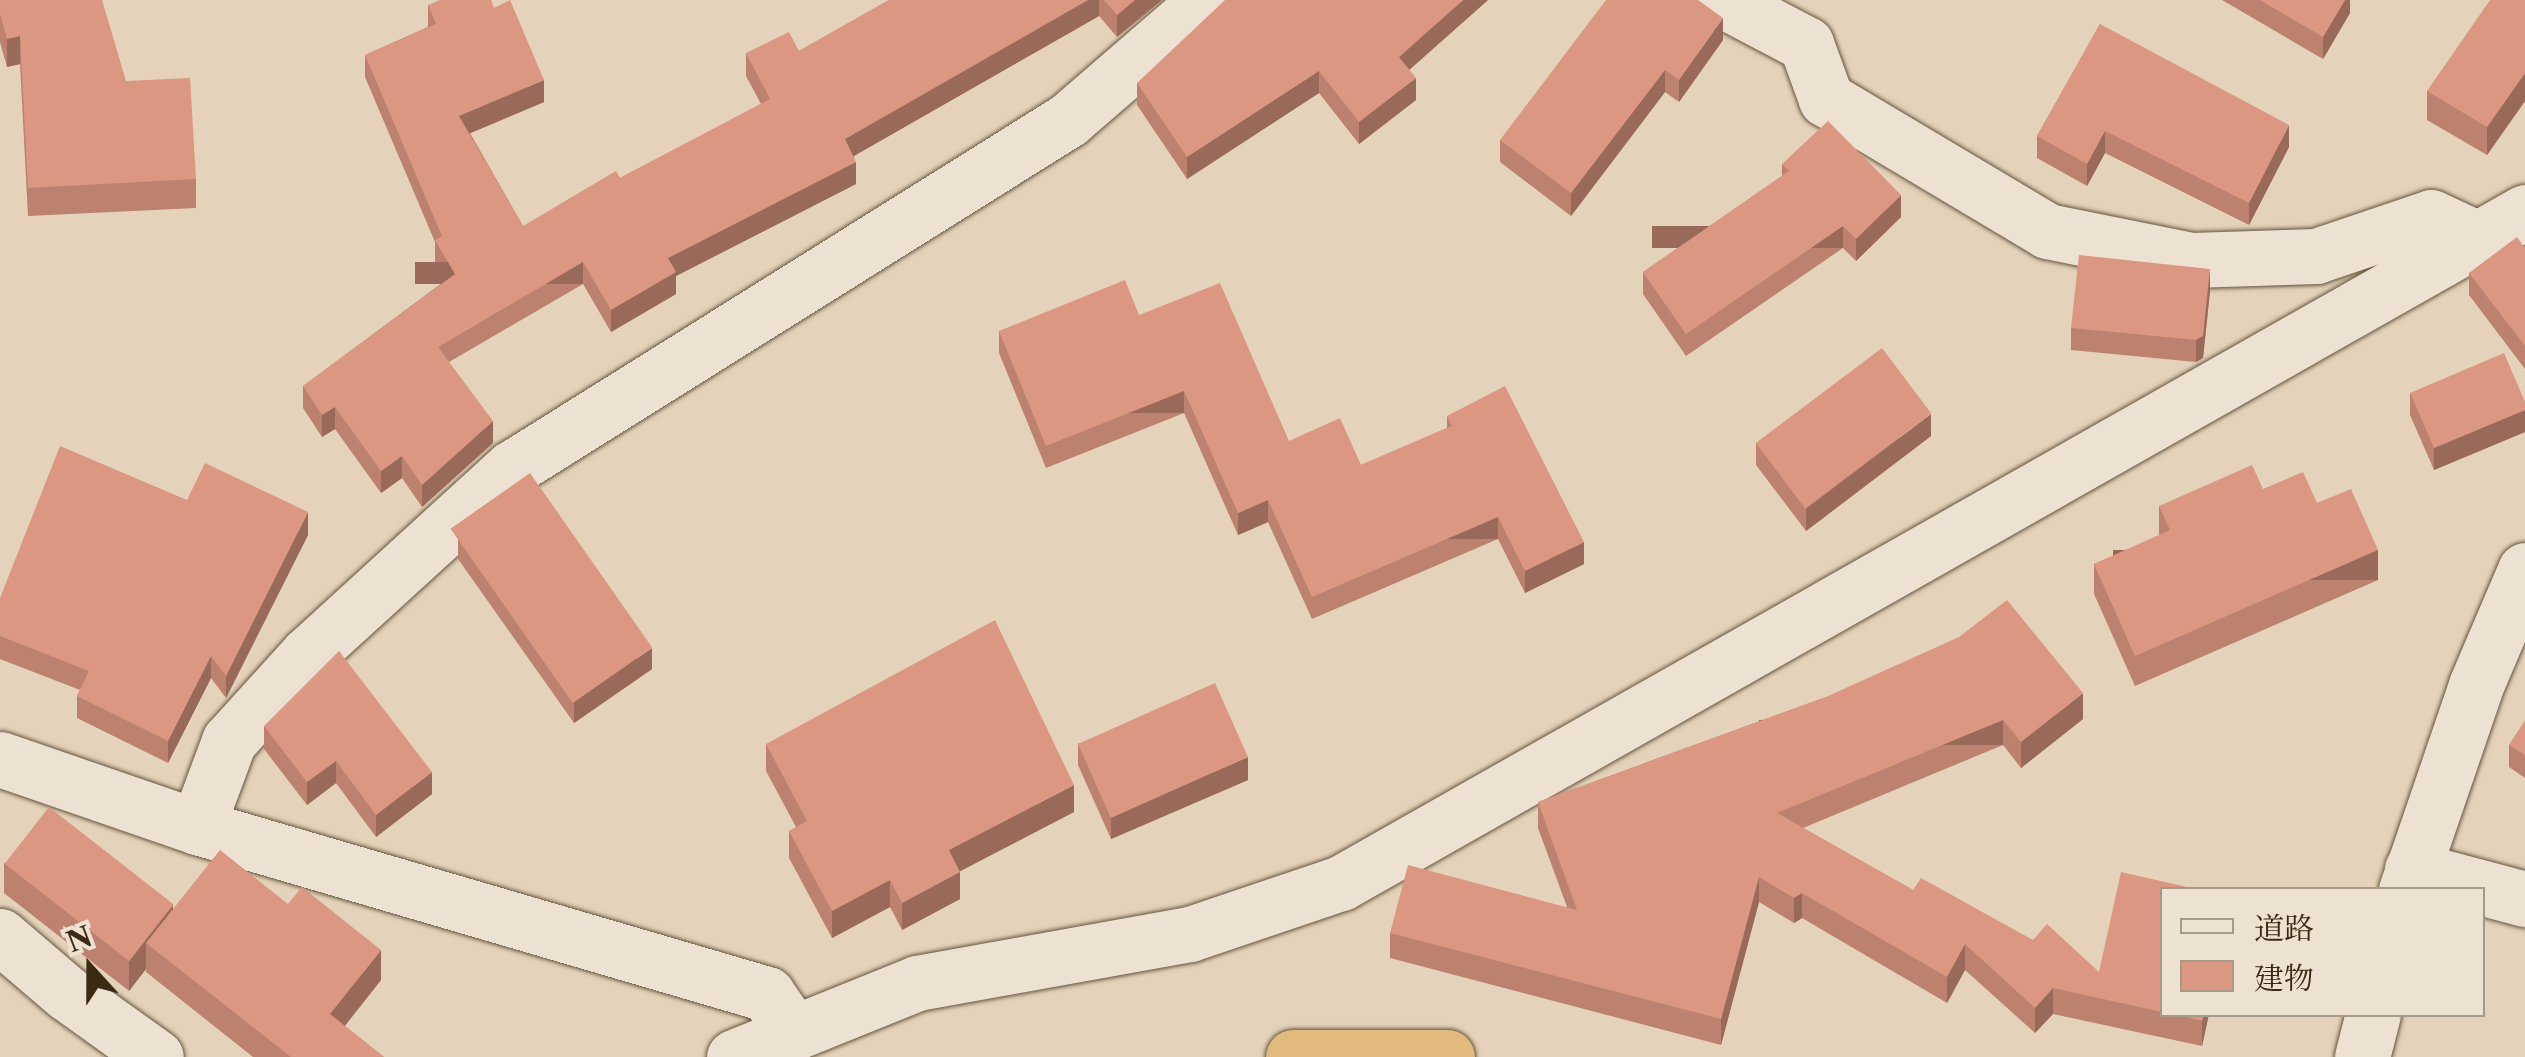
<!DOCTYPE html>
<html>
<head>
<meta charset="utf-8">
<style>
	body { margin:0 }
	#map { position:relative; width:2525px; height:1057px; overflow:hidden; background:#e4d3ba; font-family:"Libre Caslon Text","Noto Serif JP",serif }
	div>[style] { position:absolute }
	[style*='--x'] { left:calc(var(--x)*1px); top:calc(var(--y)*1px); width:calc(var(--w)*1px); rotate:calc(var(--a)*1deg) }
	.roads { filter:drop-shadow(0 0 2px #66553d) drop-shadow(0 0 2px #66553d) }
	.street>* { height:55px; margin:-27.5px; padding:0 27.5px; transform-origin:27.5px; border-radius:27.5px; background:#ede2d2 }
	.secondary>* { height:55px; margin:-27.5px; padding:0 27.5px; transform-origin:27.5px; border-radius:27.5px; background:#ede2d2 }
	.highway>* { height:55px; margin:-27.5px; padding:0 27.5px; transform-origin:27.5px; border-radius:27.5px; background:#e2ba7d }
	.wall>* { inset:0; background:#bc826f }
	.shaded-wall>* { inset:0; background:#996a5a; transform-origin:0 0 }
	.building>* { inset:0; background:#db9781; transform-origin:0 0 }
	span { translate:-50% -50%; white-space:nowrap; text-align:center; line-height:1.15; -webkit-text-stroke:8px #ede2d2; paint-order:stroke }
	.legend { position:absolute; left:2160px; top:887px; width:325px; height:130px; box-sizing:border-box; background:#ede2d2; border:2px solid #a69986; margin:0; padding:12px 18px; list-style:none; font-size:30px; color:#3c2b13 }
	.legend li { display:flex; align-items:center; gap:20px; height:50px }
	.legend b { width:50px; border:2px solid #a69986 }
	.north { position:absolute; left:40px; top:917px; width:100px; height:100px; -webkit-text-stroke:8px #ede2d2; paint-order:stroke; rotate:339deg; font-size:28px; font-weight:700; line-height:40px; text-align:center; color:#3c2b13 }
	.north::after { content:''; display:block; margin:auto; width:35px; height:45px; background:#3c2b13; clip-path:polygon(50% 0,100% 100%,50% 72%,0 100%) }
</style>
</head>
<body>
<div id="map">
	<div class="roads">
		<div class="street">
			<i style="--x:1722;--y:0;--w:95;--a:27.6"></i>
			<i style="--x:1806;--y:44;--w:59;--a:70"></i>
			<i style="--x:1826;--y:99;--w:257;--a:30.8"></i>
			<i style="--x:2047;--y:231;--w:147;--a:11.4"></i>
			<i style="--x:2191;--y:260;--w:125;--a:-1.8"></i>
			<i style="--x:2316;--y:256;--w:121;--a:-18.7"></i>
			<i style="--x:2431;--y:217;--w:50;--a:25"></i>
			<i style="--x:0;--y:759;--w:208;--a:19"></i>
			<i style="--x:197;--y:827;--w:594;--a:16.33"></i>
			<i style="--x:767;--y:994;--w:47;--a:55.3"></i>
			<i style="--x:197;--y:827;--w:92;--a:-69.6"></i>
			<i style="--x:229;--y:741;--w:118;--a:-47.8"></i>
			<i style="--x:308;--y:654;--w:276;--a:-42.4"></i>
			<i style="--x:512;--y:468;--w:656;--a:-32.04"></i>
			<i style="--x:1068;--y:120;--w:184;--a:-40.8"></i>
			<i style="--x:2412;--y:869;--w:117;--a:14.9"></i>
			<i style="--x:0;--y:936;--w:89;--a:40.5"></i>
			<i style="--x:68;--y:994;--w:108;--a:35.6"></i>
			<i style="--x:734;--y:1057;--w:197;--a:-22"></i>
			<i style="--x:917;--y:983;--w:277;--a:-10.2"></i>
			<i style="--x:1190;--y:934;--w:159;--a:-18.7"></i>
			<i style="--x:1341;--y:883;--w:1361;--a:-29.54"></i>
		</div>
		<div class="secondary">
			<i style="--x:2406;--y:890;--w:217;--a:-71.1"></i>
			<i style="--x:2476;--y:685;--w:125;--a:-66.9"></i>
			<i style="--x:2362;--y:1057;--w:44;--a:-75.7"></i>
		</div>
		<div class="highway">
			<i style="--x:1293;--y:1057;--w:154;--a:0"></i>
		</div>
	</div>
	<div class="wall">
		<i style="clip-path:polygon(0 0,126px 81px,196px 179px,196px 208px,28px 216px,20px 64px,7px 67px,0 42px)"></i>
		<i style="clip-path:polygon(889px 0,1162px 0,1117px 37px,1099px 16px,854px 156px,856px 184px,676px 276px,676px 294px,611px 332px,583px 284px,449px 362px,493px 443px,422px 507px,402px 478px,381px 493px,335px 429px,322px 437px,303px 408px,303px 386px,446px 280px,435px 262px,435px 242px,365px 77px,365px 55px,428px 27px,428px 5px,544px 102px,470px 133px,523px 226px,620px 178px,761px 104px,746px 76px,746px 53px,799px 51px)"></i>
		<i style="clip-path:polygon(1488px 0,1409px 70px,1416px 100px,1359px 144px,1319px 93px,1187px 179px,1137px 105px,1137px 83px)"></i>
		<i style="clip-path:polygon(2222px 0,2350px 0,2350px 13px,2323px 59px)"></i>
		<i style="clip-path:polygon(2525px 0,2525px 101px,2487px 155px,2427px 120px,2427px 91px)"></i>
		<i style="clip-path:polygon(2100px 24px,2289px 147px,2249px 225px,2105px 153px,2087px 186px,2037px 158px,2037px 136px)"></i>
		<i style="clip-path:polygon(1723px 40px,1679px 102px,1665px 92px,1571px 216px,1500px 162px,1500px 140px)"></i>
		<i style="clip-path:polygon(1782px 164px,1901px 217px,1856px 261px,1843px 248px,1686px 356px,1643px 294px,1643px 272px,1782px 176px)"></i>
		<i style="clip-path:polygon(2525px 248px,2525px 369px,2469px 295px,2469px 273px)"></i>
		<i style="clip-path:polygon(2210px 291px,2203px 358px,2196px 362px,2071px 350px,2071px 328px)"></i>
		<i style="clip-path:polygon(1139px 315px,1289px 441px,1361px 465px,1447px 428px,1447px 416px,1584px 564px,1525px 593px,1498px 539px,1312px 619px,1268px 522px,1238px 535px,1184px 413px,1046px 468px,999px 353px,999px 331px)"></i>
		<i style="clip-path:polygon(2410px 393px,2525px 402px,2525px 432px,2434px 470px,2410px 415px)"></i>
		<i style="clip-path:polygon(1931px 436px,1806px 531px,1756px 465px,1756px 443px)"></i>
		<i style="clip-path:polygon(2263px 489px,2317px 503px,2378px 580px,2135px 686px,2094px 594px,2094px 564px,2159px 536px,2159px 506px)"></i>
		<i style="clip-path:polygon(187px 500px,308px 535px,226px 698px,211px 678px,168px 763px,77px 718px,77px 696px,80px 690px,0 659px,0 598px)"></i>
		<i style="clip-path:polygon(458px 538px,652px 669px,574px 723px,458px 559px)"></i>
		<i style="clip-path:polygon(1826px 697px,2083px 719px,2021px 768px,2003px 745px,1803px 828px,1913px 890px,2033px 940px,2099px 972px,2162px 890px,2162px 1014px,2209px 1014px,2202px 1046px,2053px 1014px,2035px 1033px,1965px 970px,1947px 1003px,1802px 918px,1794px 923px,1759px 902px,1721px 1045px,1390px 958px,1390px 933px,1567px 907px,1538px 828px,1538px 802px)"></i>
		<i style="clip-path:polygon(2525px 721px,2525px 778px,2509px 767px,2509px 745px)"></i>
		<i style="clip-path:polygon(264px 726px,432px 794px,376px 837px,336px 783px,307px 805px,264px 749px)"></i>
		<i style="clip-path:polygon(1078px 743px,1248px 780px,1111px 839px,1078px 765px)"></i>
		<i style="clip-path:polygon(766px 744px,1074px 812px,960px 871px,960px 899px,902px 930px,890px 907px,832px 938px,789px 858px,789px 831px,796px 827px,766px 771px)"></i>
		<i style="clip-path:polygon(4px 863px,173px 909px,381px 980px,345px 1026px,384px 1057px,253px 1057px,146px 972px,146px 969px,129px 991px,4px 893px)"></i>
	</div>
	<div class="shaded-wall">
		<i style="clip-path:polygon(1088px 0,1099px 0,1099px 16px,845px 161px,845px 139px)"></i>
		<i style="clip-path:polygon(1135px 0,1162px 0,1117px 37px,1117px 15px)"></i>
		<i style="clip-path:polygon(1463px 0,1488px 0,1399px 79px,1399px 57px)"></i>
		<i style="clip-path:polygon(2345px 0,2350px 0,2350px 13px,2323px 59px,2323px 37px)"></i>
		<i style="clip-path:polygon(1723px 18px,1723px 40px,1679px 102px,1679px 80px)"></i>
		<i style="clip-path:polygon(20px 36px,20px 64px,7px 67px,7px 39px)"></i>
		<i style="clip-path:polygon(1665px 70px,1665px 92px,1571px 216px,1571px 193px)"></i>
		<i style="clip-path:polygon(1319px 71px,1319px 93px,1187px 179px,1187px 157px)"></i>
		<i style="clip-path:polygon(2525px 73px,2525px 101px,2487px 155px,2487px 127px)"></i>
		<i style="clip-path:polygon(1416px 78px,1416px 100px,1359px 144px,1359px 122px)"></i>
		<i style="clip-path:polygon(544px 80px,544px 102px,459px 138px,459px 116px)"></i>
		<i style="clip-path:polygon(2289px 125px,2289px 147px,2249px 225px,2249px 203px)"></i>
		<i style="clip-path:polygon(2105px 131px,2105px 153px,2087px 186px,2087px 164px)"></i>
		<i style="clip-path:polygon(856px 162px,856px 184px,676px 276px,676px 294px,611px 332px,611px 310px,668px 258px)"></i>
		<i style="clip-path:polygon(1901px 195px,1901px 217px,1856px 261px,1856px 239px)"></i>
		<i style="left:1843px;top:226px;width:22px;height:191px;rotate:90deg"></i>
		<i style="left:583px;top:262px;width:22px;height:168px;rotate:90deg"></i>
		<i style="clip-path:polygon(2210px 269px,2210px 291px,2203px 358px,2196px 362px,2196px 340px)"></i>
		<i style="left:1184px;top:391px;width:22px;height:149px;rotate:90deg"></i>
		<i style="clip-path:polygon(335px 407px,335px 429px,322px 437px,322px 415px)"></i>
		<i style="clip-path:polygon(2525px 410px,2525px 432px,2434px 470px,2434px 448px)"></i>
		<i style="clip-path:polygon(1931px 414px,1931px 436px,1806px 531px,1806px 509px)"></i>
		<i style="clip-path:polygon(493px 421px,493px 443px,422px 507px,422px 485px)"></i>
		<i style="clip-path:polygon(402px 456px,402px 478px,381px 493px,381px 471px)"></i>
		<i style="clip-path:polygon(1268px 500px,1268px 522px,1238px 535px,1238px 513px)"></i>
		<i style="clip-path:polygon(308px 512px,308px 535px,226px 698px,226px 676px)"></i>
		<i style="left:1498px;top:517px;width:22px;height:202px;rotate:90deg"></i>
		<i style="clip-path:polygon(1584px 542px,1584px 564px,1525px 593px,1525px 571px)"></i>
		<i style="left:2378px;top:550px;width:30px;height:265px;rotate:90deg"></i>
		<i style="clip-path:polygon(652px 648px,652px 669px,574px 723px,574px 702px)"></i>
		<i style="clip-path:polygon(211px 656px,211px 678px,168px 763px,168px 741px)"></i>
		<i style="clip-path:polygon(2083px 693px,2083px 719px,2021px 768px,2021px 742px)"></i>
		<i style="left:2003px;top:720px;width:25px;height:244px;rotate:90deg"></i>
		<i style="clip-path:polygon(1248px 757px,1248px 780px,1111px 839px,1111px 817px)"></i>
		<i style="clip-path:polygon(336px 761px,336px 783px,307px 805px,307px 782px)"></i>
		<i style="clip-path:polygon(432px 772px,432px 794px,376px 837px,376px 815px)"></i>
		<i style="clip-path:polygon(1074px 785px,1074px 812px,949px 877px,949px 850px)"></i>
		<i style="clip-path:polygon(960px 872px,960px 899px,902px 930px,902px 903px)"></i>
		<i style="clip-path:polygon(1759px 877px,1759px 902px,1721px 1045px,1721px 1019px)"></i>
		<i style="clip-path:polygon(890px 880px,890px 907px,832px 938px,832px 911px)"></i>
		<i style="clip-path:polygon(1802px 893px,1802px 918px,1794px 923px,1794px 898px)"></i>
		<i style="clip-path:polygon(173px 905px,173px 935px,146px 943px,146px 969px,129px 991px,129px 961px)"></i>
		<i style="clip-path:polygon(1965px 944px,1965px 970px,1947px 1003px,1947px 977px)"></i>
		<i style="clip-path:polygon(381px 950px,381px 980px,330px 1044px,330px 1014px)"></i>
		<i style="clip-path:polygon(2053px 988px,2053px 1014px,2035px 1033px,2035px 1008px)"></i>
		<i style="clip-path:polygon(2204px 1014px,2209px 1014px,2202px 1046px,2202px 1021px)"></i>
	</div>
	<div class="building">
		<i style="clip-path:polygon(0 0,102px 0,126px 81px,190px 78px,196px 179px,28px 188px,20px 36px,7px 39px,0 14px)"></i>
		<i style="clip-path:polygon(440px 0,491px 0,494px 8px,510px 0,544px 80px,459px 116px,523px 226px,616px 171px,620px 178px,770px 99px,746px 53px,789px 32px,799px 51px,889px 0,1088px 0,845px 139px,856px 162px,668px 258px,676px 272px,611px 310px,583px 262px,438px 347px,493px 421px,422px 485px,402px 456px,381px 471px,335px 407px,322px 415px,303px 386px,455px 274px,435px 240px,442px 236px,365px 55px,436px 24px,428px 5px)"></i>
		<i style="clip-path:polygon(1104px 0,1135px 0,1117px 15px)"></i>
		<i style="clip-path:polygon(1225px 0,1463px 0,1399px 57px,1416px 78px,1359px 122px,1319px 71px,1187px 157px,1137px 83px)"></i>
		<i style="clip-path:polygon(1606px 0,1698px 0,1723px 18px,1679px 80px,1665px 70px,1571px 193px,1500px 140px)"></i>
		<i style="clip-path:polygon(2260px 0,2345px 0,2323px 37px)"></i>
		<i style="clip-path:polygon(2490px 0,2525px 0,2525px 73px,2487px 127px,2427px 91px)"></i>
		<i style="clip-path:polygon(2100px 24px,2289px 125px,2249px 203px,2105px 131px,2087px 164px,2037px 136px)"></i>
		<i style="clip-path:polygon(1828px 121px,1901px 195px,1856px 239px,1843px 226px,1686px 334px,1643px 272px,1789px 171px,1782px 164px)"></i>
		<i style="clip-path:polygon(2517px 237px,2525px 248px,2525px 346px,2469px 273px)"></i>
		<i style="clip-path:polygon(2079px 255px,2210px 269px,2203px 336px,2196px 340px,2071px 328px)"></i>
		<i style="clip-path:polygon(1125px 280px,1139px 315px,1220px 283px,1289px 441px,1340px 418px,1361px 465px,1452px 426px,1447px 416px,1505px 386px,1584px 542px,1525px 571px,1498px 517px,1312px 597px,1268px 500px,1238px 513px,1184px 391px,1046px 446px,999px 331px)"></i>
		<i style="left:1882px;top:348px;width:82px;height:158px;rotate:53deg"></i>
		<i style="clip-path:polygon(2504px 353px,2525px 402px,2525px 410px,2434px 448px,2410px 393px)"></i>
		<i style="clip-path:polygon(60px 446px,187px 500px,205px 463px,308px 512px,226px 676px,211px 656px,168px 741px,77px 696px,89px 671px,0 636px,0 598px)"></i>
		<i style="clip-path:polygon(2252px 465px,2263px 489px,2303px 472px,2317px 503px,2351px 489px,2378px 550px,2135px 656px,2094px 564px,2170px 530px,2159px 506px)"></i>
		<i style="left:530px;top:473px;width:213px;height:97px;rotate:55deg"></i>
		<i style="clip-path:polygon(2007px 600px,2083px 693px,2021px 742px,2003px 720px,1777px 813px,1913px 890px,1921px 878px,2033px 940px,2047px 924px,2099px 972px,2121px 872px,2200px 890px,2162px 890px,2162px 1012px,2053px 988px,2035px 1008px,1965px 944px,1947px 977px,1802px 893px,1794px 898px,1759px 877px,1721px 1019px,1390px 933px,1408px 865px,1577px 910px,1538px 802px,1826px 697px,1959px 637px)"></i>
		<i style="clip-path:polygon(995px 620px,1074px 785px,949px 850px,960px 872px,902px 903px,890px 880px,832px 911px,789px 831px,807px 821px,766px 744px)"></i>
		<i style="clip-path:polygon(339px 651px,432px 772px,376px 815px,336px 761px,307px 782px,264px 726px)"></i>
		<i style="left:1215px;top:683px;width:81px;height:150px;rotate:66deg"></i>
		<i style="clip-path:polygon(2525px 721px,2525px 755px,2509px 745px)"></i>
		<i style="left:49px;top:807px;width:158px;height:72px;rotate:38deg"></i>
		<i style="clip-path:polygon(220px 850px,288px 904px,302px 887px,381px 950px,330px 1014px,384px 1057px,291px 1057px,146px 943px)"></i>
		<i style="clip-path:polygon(2174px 1014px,2204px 1014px,2202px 1021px)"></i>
	</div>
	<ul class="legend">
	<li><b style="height:12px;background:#ede2d2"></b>道路</li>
	<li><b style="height:28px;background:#db9781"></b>建物</li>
	</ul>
	<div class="north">N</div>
</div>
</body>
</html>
